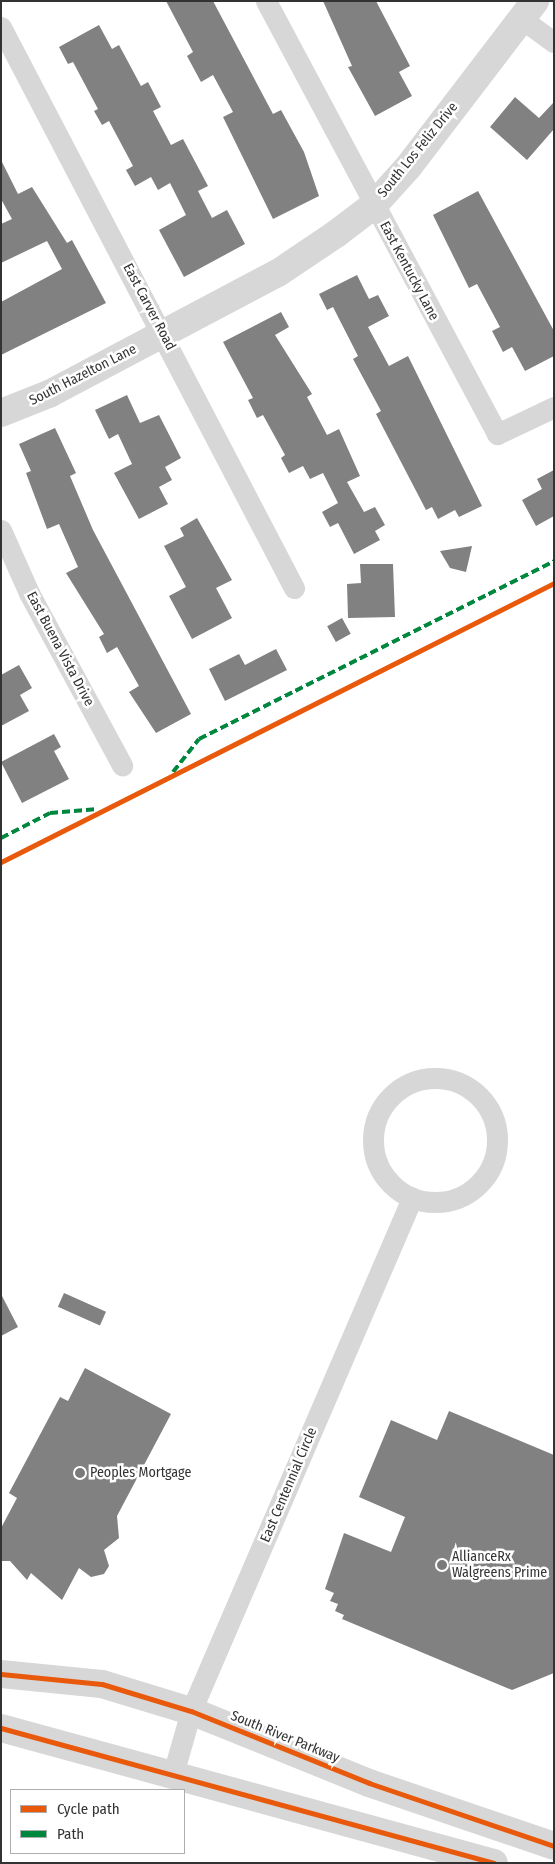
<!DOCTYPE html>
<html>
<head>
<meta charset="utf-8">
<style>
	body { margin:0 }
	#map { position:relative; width:555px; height:1864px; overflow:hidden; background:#fff; font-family:"Fira Sans Condensed",sans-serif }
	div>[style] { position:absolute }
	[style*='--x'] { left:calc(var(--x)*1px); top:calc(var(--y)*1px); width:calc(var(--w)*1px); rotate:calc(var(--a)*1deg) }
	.building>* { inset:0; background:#818181; transform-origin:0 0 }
	.minor>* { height:21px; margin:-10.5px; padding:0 10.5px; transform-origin:10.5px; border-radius:10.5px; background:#d7d7d7 }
	.minor>.ring { margin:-10.5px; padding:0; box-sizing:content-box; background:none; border:21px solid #d7d7d7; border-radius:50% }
	.tertiary>* { height:28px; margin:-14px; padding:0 14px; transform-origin:14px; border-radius:14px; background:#d7d7d7 }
	.quiet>* { height:4px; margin-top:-2px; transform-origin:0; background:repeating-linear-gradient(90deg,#00873e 0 8px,transparent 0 12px) }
	.cycleway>* { height:5px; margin:-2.5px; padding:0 2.5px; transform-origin:2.5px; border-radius:2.5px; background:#e8590c }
	.dots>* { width:14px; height:14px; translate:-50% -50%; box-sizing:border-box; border:2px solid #fff; border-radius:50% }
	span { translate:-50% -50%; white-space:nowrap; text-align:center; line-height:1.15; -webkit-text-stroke:5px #fff; paint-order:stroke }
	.street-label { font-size:14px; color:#333 }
	.poi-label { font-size:14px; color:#333 }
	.left { translate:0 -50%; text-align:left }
	.frame { position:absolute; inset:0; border:2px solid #333; pointer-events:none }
	.legend { position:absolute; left:10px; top:1789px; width:175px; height:65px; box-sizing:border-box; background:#fff; border:1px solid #adadad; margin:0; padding:6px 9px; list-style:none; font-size:15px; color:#333 }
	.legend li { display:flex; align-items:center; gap:10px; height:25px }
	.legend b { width:25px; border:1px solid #adadad }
</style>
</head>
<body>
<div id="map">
	<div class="building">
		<i style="clip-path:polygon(166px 1px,213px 1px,273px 114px,281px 110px,304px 152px,319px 196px,273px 219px,223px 117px,233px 112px,213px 75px,201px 82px,187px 56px,193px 52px)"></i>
		<i style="clip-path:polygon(323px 1px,376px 1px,410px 66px,399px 72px,412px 96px,375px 116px,348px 67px,352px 66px)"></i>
		<i style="clip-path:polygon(99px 25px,112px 49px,119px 45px,141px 86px,148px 82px,161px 107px,153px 111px,171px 145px,183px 139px,208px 186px,198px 191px,212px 218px,227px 210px,245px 244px,184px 277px,159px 230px,186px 215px,170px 183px,158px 190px,151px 177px,135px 186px,126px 170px,133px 166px,109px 121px,102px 125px,94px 111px,98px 109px,73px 62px,68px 64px,59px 47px)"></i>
		<i style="clip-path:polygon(515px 97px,539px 118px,554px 102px,554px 129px,527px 160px,490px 127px)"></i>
		<i style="clip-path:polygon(1px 160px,18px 194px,32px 187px,67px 243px,72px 240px,106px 303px,1px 355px,1px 302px,62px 269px,47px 241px,1px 263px,1px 224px,12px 219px,1px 199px)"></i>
		<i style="clip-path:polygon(478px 191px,554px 331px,554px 356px,525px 371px,512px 347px,503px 352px,492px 331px,500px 327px,477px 284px,469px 288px,433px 215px)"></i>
		<i style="clip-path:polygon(357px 275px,369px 299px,378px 295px,389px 316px,368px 327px,389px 366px,408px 356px,482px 506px,459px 517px,455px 510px,438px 519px,432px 507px,426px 510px,376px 414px,381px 411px,353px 359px,358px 356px,333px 307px,327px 310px,319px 294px)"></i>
		<i style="clip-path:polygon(281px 312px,289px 327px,275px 335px,312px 394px,307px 397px,327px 435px,339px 429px,360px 476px,347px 482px,364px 512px,375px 507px,385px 525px,375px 531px,380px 540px,354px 554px,338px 523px,330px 527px,322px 512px,338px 503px,323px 473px,310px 479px,303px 466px,289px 473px,281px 458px,285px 455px,263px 415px,257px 418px,248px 400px,253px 398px,223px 342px)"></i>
		<i style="clip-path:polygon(127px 395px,140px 423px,159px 415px,181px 458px,165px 467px,172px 480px,159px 487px,168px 504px,139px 519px,114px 473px,132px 464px,118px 434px,109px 439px,95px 410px)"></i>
		<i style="clip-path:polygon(55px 428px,76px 473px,70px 476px,93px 530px,191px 714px,156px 733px,129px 692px,139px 686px,117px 647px,107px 653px,99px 637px,104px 634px,66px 573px,78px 567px,59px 524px,47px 529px,26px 473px,31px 471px,19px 444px)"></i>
		<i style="clip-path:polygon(554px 470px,554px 516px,536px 526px,522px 500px,542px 489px,537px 479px)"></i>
		<i style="clip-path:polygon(197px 518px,232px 580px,216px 588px,232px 618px,192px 639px,169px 596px,186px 587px,164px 546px,184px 536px,180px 528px)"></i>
		<i style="clip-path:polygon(472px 546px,466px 572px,450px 568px,440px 551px)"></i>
		<i style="clip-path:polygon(360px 564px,393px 564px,395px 617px,348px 618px,347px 584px,361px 583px)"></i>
		<i style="left:342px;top:618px;width:18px;height:17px;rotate:61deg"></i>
		<i style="clip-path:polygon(276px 649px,287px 670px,225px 701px,209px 669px,239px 654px,245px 665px)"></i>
		<i style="clip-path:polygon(19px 665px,32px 688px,20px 695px,29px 711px,1px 726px,1px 675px)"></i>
		<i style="clip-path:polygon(54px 734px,61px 747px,54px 751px,69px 779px,22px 803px,1px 762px)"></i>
		<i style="left:64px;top:1293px;width:46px;height:15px;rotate:24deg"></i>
		<i style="clip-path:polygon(1px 1294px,18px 1327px,1px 1336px)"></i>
		<i style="clip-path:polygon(85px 1368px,171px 1414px,117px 1516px,119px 1538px,104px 1550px,109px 1566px,104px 1574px,91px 1577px,79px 1568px,62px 1600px,31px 1573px,27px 1580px,10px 1561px,1px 1561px,1px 1528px,17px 1498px,9px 1493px,60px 1397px,68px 1401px)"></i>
		<i style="clip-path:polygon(449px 1411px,554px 1455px,554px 1673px,512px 1690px,342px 1619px,344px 1615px,335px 1611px,338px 1604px,330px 1601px,334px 1593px,325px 1589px,344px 1533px,391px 1552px,405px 1517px,359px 1497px,391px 1420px,437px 1440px)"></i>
	</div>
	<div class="minor">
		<i style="--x:266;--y:1;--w:491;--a:61.9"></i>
		<i style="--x:497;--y:434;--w:63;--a:-25.3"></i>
		<i style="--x:522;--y:19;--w:39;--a:36"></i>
		<i style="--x:1;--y:27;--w:633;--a:62.42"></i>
		<i style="--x:1;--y:530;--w:69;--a:66"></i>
		<i style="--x:29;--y:593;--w:196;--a:61.6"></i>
		<i class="ring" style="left:373px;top:1078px;width:103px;height:103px"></i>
		<i style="--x:173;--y:1774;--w:66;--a:-74.1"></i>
		<i style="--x:191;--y:1711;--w:559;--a:-66.69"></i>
	</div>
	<div class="tertiary">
		<i style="--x:1;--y:413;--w:52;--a:-21.6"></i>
		<i style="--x:49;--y:394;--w:259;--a:-27.9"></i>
		<i style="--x:278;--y:273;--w:70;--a:-33.9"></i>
		<i style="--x:336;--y:234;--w:48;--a:-37.3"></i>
		<i style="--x:374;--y:205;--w:52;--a:-48.1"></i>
		<i style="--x:409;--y:166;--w:208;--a:-52.6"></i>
		<i style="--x:1;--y:1674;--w:101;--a:5.7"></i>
		<i style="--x:102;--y:1684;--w:93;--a:16.9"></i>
		<i style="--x:191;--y:1711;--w:192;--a:22"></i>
		<i style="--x:369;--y:1783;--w:195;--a:18.8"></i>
		<i style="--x:1;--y:1728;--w:511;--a:15.31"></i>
	</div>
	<div class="quiet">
		<i style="--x:173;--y:772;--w:42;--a:-51.8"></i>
		<i style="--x:199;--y:739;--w:397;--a:-26.6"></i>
		<i style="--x:1;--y:838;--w:55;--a:-27"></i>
		<i style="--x:50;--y:813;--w:48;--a:-4.8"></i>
	</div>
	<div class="cycleway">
		<i style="--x:1;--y:862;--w:619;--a:-26.77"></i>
		<i style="--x:1;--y:1674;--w:101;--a:5.7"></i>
		<i style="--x:102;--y:1684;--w:93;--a:16.9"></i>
		<i style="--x:191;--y:1711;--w:192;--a:22"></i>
		<i style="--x:369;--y:1783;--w:195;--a:18.8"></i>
		<i style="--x:1;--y:1728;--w:511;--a:15.31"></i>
	</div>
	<div class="dots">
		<i style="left:80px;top:1473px;background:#7a7a7a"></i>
		<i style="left:442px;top:1565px;background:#7a7a7a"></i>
	</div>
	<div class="street-label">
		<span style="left:418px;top:150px;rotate:-51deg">South Los Feliz Drive</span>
		<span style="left:409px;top:271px;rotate:62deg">East Kentucky Lane</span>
		<span style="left:149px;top:307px;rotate:62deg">East Carver Road</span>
		<span style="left:83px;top:375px;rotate:-27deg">South Hazelton Lane</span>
		<span style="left:60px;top:649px;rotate:62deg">East Buena Vista Drive</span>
		<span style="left:289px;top:1485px;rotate:-67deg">East Centennial Circle</span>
		<span style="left:285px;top:1737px;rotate:22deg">South River Parkway</span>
	</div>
	<div class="poi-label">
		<span class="left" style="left:90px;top:1473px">Peoples Mortgage</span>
		<span class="left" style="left:452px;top:1565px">AllianceRx<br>Walgreens Prime</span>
	</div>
	<div class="frame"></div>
	<ul class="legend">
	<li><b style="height:6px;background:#e8590c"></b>Cycle path</li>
	<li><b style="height:6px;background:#00873e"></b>Path</li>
	</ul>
</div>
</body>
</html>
